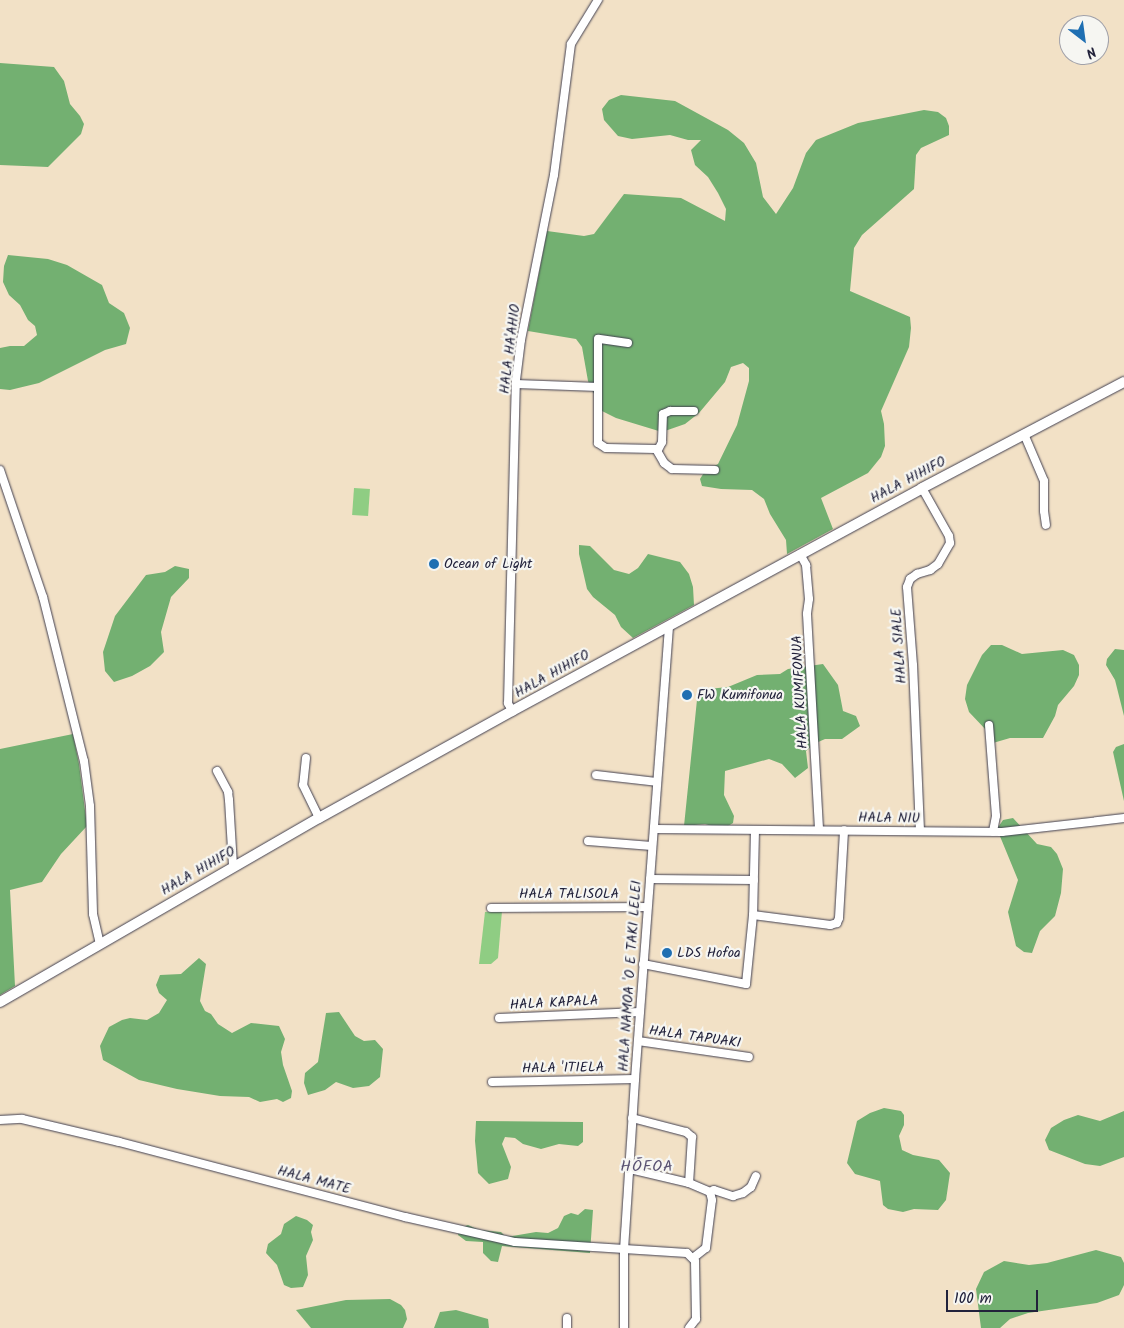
<!DOCTYPE html>
<html>
<head>
<meta charset="utf-8">
<style>
	body { margin:0 }
	#map { position:relative; width:1124px; height:1328px; overflow:hidden; background:#f2e1c6; font-family:Kalam,sans-serif }
	div>[style] { position:absolute }
	[style*='--x'] { left:calc(var(--x)*1px); top:calc(var(--y)*1px); width:calc(var(--w)*1px); rotate:calc(var(--a)*1deg) }
	.green>* { inset:0; background:#8fcd83; transform-origin:0 0 }
	.forest>* { inset:0; background:#73b071 }
	.roads { filter:drop-shadow(0 0 1px #413f50) drop-shadow(0 0 1px #413f50) }
	.minor>* { height:8px; margin:-4px; padding:0 4px; transform-origin:4px; border-radius:4px; background:#fff }
	.major>* { height:10px; margin:-5px; padding:0 5px; transform-origin:5px; border-radius:5px; background:#fff }
	.dots>* { width:14px; height:14px; translate:-50% -50%; box-sizing:border-box; border:2px solid #f6f6f2; border-radius:50% }
	span { translate:-50% -50%; white-space:nowrap; text-align:center; line-height:1.15; -webkit-text-stroke:4.5px #f6f6f2; paint-order:stroke }
	.street-label { font-size:14px; color:#22223b }
	.poi-label { font-size:14px; color:#22223b }
	.left { translate:0 -50%; text-align:left }
	.quarter-label { font-size:16px; color:#595272; letter-spacing:1px }
	.north { position:absolute; left:1059px; top:15px; width:50px; height:50px; box-sizing:border-box; background:#f6f6f2; border:1px solid #a1a1a9; border-radius:50%; rotate:150deg; font-size:14px; font-weight:700; line-height:20px; text-align:center; color:#22223b }
	.north::after { content:''; display:block; margin:auto; width:18px; height:22px; background:#1f6fb2; clip-path:polygon(50% 0,100% 100%,50% 72%,0 100%) }
	.scale { position:absolute; left:946px; top:1290px; width:92px; height:22px; box-sizing:border-box; border:2px solid #22223b; border-top:0; padding-left:6px; font-size:15px; line-height:18px; white-space:nowrap; color:#22223b; -webkit-text-stroke:4px #f6f6f2; paint-order:stroke }
</style>
</head>
<body>
<div id="map">
	<div class="green">
		<i style="left:354px;top:488px;width:16px;height:27px;rotate:4deg"></i>
		<i style="clip-path:polygon(502px 911px,498px 958px,491px 964px,479px 964px,485px 912px)"></i>
	</div>
	<div class="forest">
		<i style="clip-path:polygon(0 63px,54px 67px,64px 81px,70px 104px,80px 116px,84px 124px,81px 134px,48px 167px,0 165px)"></i>
		<i style="clip-path:polygon(621px 95px,675px 101px,728px 130px,744px 143px,756px 163px,763px 197px,776px 214px,793px 188px,806px 153px,816px 140px,858px 123px,924px 110px,938px 112px,946px 118px,949px 126px,949px 135px,921px 148px,916px 155px,914px 189px,862px 235px,854px 248px,850px 291px,910px 317px,911px 328px,909px 347px,881px 411px,884px 424px,885px 446px,881px 457px,868px 473px,821px 498px,833px 529px,787px 554px,786px 540px,770px 514px,764px 499px,752px 490px,721px 489px,702px 486px,700px 479px,705px 471px,718px 464px,737px 425px,749px 381px,749px 368px,743px 363px,731px 367px,725px 382px,699px 413px,685px 424px,662px 432px,616px 418px,602px 411px,588px 381px,582px 347px,576px 339px,528px 331px,547px 231px,584px 236px,594px 234px,624px 194px,681px 198px,725px 221px,726px 209px,718px 193px,708px 177px,695px 165px,691px 150px,701px 140px,688px 140px,670px 135px,632px 139px,618px 136px,604px 120px,602px 109px,609px 100px)"></i>
		<i style="clip-path:polygon(8px 255px,48px 259px,67px 265px,102px 285px,109px 303px,124px 313px,130px 328px,126px 344px,105px 350px,39px 383px,10px 390px,0 389px,0 348px,10px 346px,24px 346px,37px 335px,35px 326px,28px 320px,20px 305px,9px 295px,3px 282px,4px 266px)"></i>
		<i style="clip-path:polygon(579px 545px,590px 546px,614px 570px,629px 574px,638px 568px,648px 554px,680px 562px,689px 574px,693px 587px,694px 605px,633px 638px,621px 627px,615px 615px,593px 597px,587px 589px,579px 554px)"></i>
		<i style="clip-path:polygon(175px 566px,189px 569px,189px 578px,171px 597px,161px 632px,164px 652px,150px 666px,132px 676px,114px 682px,105px 671px,103px 652px,115px 616px,146px 575px,165px 572px)"></i>
		<i style="clip-path:polygon(991px 645px,1002px 645px,1022px 654px,1063px 650px,1074px 655px,1079px 665px,1079px 675px,1074px 686px,1058px 705px,1055px 716px,1043px 738px,1010px 738px,993px 743px,987px 731px,969px 712px,965px 699px,967px 685px,982px 655px)"></i>
		<i style="clip-path:polygon(1115px 649px,1124px 650px,1124px 716px,1115px 680px,1106px 665px,1107px 659px)"></i>
		<i style="clip-path:polygon(823px 664px,838px 685px,843px 711px,856px 716px,860px 726px,842px 739px,825px 739px,816px 743px,806px 751px,808px 768px,795px 778px,782px 764px,769px 759px,725px 771px,724px 795px,734px 816px,733px 823px,728px 826px,719px 828px,705px 824px,684px 826px,698px 690px,728px 687px,757px 675px,780px 674px,788px 669px)"></i>
		<i style="clip-path:polygon(73px 734px,79px 764px,87px 826px,61px 854px,42px 882px,10px 890px,15px 986px,0 995px,0 749px)"></i>
		<i style="clip-path:polygon(1124px 744px,1124px 801px,1113px 752px,1116px 747px)"></i>
		<i style="clip-path:polygon(1013px 818px,1037px 844px,1051px 847px,1057px 854px,1063px 869px,1061px 893px,1055px 916px,1040px 931px,1032px 953px,1024px 952px,1016px 946px,1008px 912px,1018px 880px,997px 829px,1003px 820px)"></i>
		<i style="clip-path:polygon(199px 958px,206px 964px,200px 1001px,205px 1011px,211px 1014px,218px 1024px,232px 1033px,251px 1023px,279px 1026px,285px 1039px,281px 1052px,283px 1065px,292px 1091px,291px 1098px,283px 1102px,277px 1099px,260px 1102px,249px 1097px,220px 1096px,177px 1089px,139px 1080px,103px 1060px,100px 1046px,109px 1027px,122px 1020px,130px 1018px,147px 1020px,159px 1013px,167px 1000px,159px 993px,156px 985px,160px 975px,181px 974px)"></i>
		<i style="clip-path:polygon(339px 1012px,355px 1036px,364px 1041px,375px 1040px,383px 1049px,380px 1077px,369px 1086px,353px 1088px,336px 1082px,325px 1090px,308px 1095px,304px 1083px,305px 1073px,318px 1062px,326px 1013px)"></i>
		<i style="clip-path:polygon(884px 1108px,901px 1111px,904px 1115px,904px 1125px,899px 1136px,902px 1150px,913px 1155px,939px 1160px,950px 1173px,946px 1200px,938px 1210px,914px 1209px,903px 1212px,888px 1209px,883px 1205px,880px 1181px,855px 1174px,847px 1163px,857px 1121px,870px 1113px)"></i>
		<i style="clip-path:polygon(1124px 1111px,1124px 1157px,1100px 1166px,1085px 1164px,1049px 1150px,1045px 1140px,1051px 1128px,1064px 1120px,1078px 1115px,1100px 1121px)"></i>
		<i style="clip-path:polygon(476px 1121px,583px 1122px,583px 1142px,578px 1146px,559px 1144px,541px 1149px,523px 1144px,515px 1138px,505px 1137px,502px 1144px,511px 1167px,508px 1179px,489px 1184px,478px 1173px,475px 1141px)"></i>
		<i style="clip-path:polygon(585px 1209px,593px 1210px,590px 1253px,502px 1246px,498px 1262px,491px 1261px,483px 1253px,483px 1242px,466px 1241px,458px 1235px,459px 1228px,468px 1225px,479px 1230px,501px 1232px,506px 1237px,536px 1232px,548px 1233px,558px 1228px,564px 1216px,571px 1213px,578px 1215px)"></i>
		<i style="clip-path:polygon(296px 1216px,307px 1220px,313px 1225px,311px 1232px,313px 1240px,306px 1256px,308px 1275px,303px 1287px,291px 1288px,284px 1285px,277px 1265px,266px 1253px,268px 1244px,281px 1234px,284px 1224px)"></i>
		<i style="clip-path:polygon(1096px 1250px,1121px 1257px,1124px 1263px,1124px 1285px,1119px 1295px,1097px 1303px,1028px 1313px,1010px 1319px,1000px 1328px,981px 1328px,976px 1289px,984px 1272px,1004px 1261px,1029px 1265px,1047px 1263px)"></i>
		<i style="clip-path:polygon(390px 1299px,401px 1305px,405px 1310px,407px 1319px,403px 1328px,311px 1328px,296px 1310px,346px 1300px)"></i>
		<i style="clip-path:polygon(456px 1310px,488px 1319px,489px 1328px,434px 1328px,440px 1312px)"></i>
	</div>
	<div class="roads">
		<div class="minor">
			<i style="--x:628;--y:343;--w:30;--a:-172"></i>
			<i style="--x:598;--y:339;--w:104;--a:90"></i>
			<i style="--x:598;--y:443;--w:9;--a:32"></i>
			<i style="--x:606;--y:448;--w:50;--a:1.1"></i>
			<i style="--x:656;--y:449;--w:16;--a:60"></i>
			<i style="--x:664;--y:463;--w:10;--a:37"></i>
			<i style="--x:672;--y:469;--w:43;--a:1.3"></i>
			<i style="--x:516;--y:384;--w:82;--a:2.1"></i>
			<i style="--x:1024;--y:434;--w:51;--a:66.9"></i>
			<i style="--x:1044;--y:481;--w:30;--a:90"></i>
			<i style="--x:1044;--y:511;--w:14;--a:82"></i>
			<i style="--x:658;--y:450;--w:9;--a:-63"></i>
			<i style="--x:662;--y:442;--w:28;--a:-88"></i>
			<i style="--x:663;--y:414;--w:8;--a:-23"></i>
			<i style="--x:670;--y:411;--w:24;--a:0"></i>
			<i style="--x:0;--y:470;--w:134;--a:71.3"></i>
			<i style="--x:43;--y:597;--w:169;--a:76"></i>
			<i style="--x:84;--y:761;--w:45;--a:82.4"></i>
			<i style="--x:90;--y:806;--w:108;--a:88.4"></i>
			<i style="--x:93;--y:914;--w:31;--a:77"></i>
			<i style="--x:800;--y:554;--w:13;--a:61"></i>
			<i style="--x:806;--y:565;--w:34;--a:85"></i>
			<i style="--x:809;--y:599;--w:15;--a:98"></i>
			<i style="--x:807;--y:614;--w:216;--a:86.8"></i>
			<i style="--x:512;--y:711;--w:9;--a:-117"></i>
			<i style="--x:508;--y:703;--w:323;--a:-88.6"></i>
			<i style="--x:516;--y:380;--w:40;--a:-82.9"></i>
			<i style="--x:521;--y:340;--w:168;--a:-78.7"></i>
			<i style="--x:554;--y:175;--w:132;--a:-82.6"></i>
			<i style="--x:571;--y:44;--w:52;--a:-58.5"></i>
			<i style="--x:989;--y:725;--w:91;--a:85.6"></i>
			<i style="--x:996;--y:816;--w:16;--a:101"></i>
			<i style="--x:306;--y:758;--w:27;--a:96"></i>
			<i style="--x:303;--y:785;--w:37;--a:64"></i>
			<i style="--x:217;--y:771;--w:24;--a:62"></i>
			<i style="--x:228;--y:792;--w:8;--a:83"></i>
			<i style="--x:229;--y:800;--w:66;--a:86.5"></i>
			<i style="--x:596;--y:775;--w:61;--a:6.5"></i>
			<i style="--x:654;--y:829;--w:348;--a:0.5"></i>
			<i style="--x:1002;--y:832;--w:123;--a:-6.5"></i>
			<i style="--x:755;--y:830;--w:85;--a:91.3"></i>
			<i style="--x:753;--y:915;--w:78;--a:7.4"></i>
			<i style="--x:830;--y:925;--w:7;--a:-16"></i>
			<i style="--x:837;--y:923;--w:5;--a:-68"></i>
			<i style="--x:839;--y:918;--w:88;--a:-86.7"></i>
			<i style="--x:920;--y:831;--w:166;--a:-92.4"></i>
			<i style="--x:913;--y:665;--w:78;--a:-94.4"></i>
			<i style="--x:907;--y:587;--w:9;--a:-69"></i>
			<i style="--x:910;--y:579;--w:9;--a:-36"></i>
			<i style="--x:917;--y:574;--w:14;--a:-17"></i>
			<i style="--x:930;--y:570;--w:10;--a:-37"></i>
			<i style="--x:938;--y:564;--w:24;--a:-60"></i>
			<i style="--x:950;--y:543;--w:7;--a:-98"></i>
			<i style="--x:949;--y:536;--w:55;--a:-119.4"></i>
			<i style="--x:588;--y:841;--w:64;--a:4.5"></i>
			<i style="--x:650;--y:879;--w:104;--a:0.6"></i>
			<i style="--x:491;--y:908;--w:156;--a:-0.4"></i>
			<i style="--x:643;--y:964;--w:105;--a:11"></i>
			<i style="--x:746;--y:984;--w:69;--a:-84.2"></i>
			<i style="--x:499;--y:1018;--w:141;--a:-2.4"></i>
			<i style="--x:638;--y:1041;--w:112;--a:8.2"></i>
			<i style="--x:492;--y:1082;--w:143;--a:-1.2"></i>
			<i style="--x:632;--y:1118;--w:56;--a:14.5"></i>
			<i style="--x:686;--y:1132;--w:8;--a:40"></i>
			<i style="--x:692;--y:1137;--w:46;--a:93.7"></i>
			<i style="--x:0;--y:1120;--w:22;--a:-3"></i>
			<i style="--x:22;--y:1119;--w:100;--a:13.3"></i>
			<i style="--x:119;--y:1142;--w:296;--a:14.7"></i>
			<i style="--x:405;--y:1217;--w:113;--a:12.8"></i>
			<i style="--x:515;--y:1242;--w:172;--a:3.7"></i>
			<i style="--x:687;--y:1253;--w:11;--a:45"></i>
			<i style="--x:695;--y:1261;--w:58;--a:89"></i>
			<i style="--x:696;--y:1319;--w:11;--a:128"></i>
			<i style="--x:630;--y:1169;--w:61;--a:13.3"></i>
			<i style="--x:689;--y:1183;--w:23;--a:23"></i>
			<i style="--x:710;--y:1192;--w:4;--a:-27"></i>
			<i style="--x:714;--y:1190;--w:20;--a:18"></i>
			<i style="--x:733;--y:1196;--w:10;--a:-17"></i>
			<i style="--x:743;--y:1193;--w:10;--a:-37"></i>
			<i style="--x:751;--y:1187;--w:12;--a:-66"></i>
			<i style="--x:693;--y:1258;--w:16;--a:-38"></i>
			<i style="--x:706;--y:1248;--w:48;--a:-82.9"></i>
			<i style="--x:712;--y:1200;--w:8;--a:-104"></i>
			<i style="--x:567;--y:1318;--w:10;--a:90"></i>
			<i style="--x:624;--y:1328;--w:78;--a:-90"></i>
			<i style="--x:624;--y:1250;--w:171;--a:-86.3"></i>
			<i style="--x:635;--y:1079;--w:454;--a:-85.7"></i>
		</div>
		<div class="major">
			<i style="--x:0;--y:1002;--w:368;--a:-30"></i>
			<i style="--x:319;--y:818;--w:221;--a:-29"></i>
			<i style="--x:512;--y:711;--w:467;--a:-28.5"></i>
			<i style="--x:922;--y:488;--w:228;--a:-27.7"></i>
		</div>
	</div>
	<div class="dots">
		<i style="left:434px;top:564px;background:#1f6fb2"></i>
		<i style="left:687px;top:695px;background:#1f6fb2"></i>
		<i style="left:667px;top:953px;background:#1f6fb2"></i>
	</div>
	<div class="street-label">
		<span style="left:510px;top:349px;rotate:-83deg">HALA HA'AHIO</span>
		<span style="left:908px;top:480px;rotate:-28deg">HALA HIHIFO</span>
		<span style="left:899px;top:646px;rotate:-94deg">HALA SIALE</span>
		<span style="left:552px;top:674px;rotate:-29deg">HALA HIHIFO</span>
		<span style="left:800px;top:692px;rotate:-93deg">HALA KUMIFONUA</span>
		<span style="left:889px;top:818px;rotate:1deg">HALA NIU</span>
		<span style="left:198px;top:871px;rotate:-30deg">HALA HIHIFO</span>
		<span style="left:569px;top:894px">HALA TALISOLA</span>
		<span style="left:630px;top:976px;rotate:-86deg">HALA NAMOA 'O E TAKI LELEI</span>
		<span style="left:554px;top:1003px;rotate:-3deg">HALA KAPALA</span>
		<span style="left:695px;top:1037px;rotate:8deg">HALA TAPUAKI</span>
		<span style="left:563px;top:1068px;rotate:-1deg">HALA 'ITIELA</span>
		<span style="left:314px;top:1180px;rotate:15deg">HALA MATE</span>
	</div>
	<div class="poi-label">
		<span class="left" style="left:444px;top:564px">Ocean of Light</span>
		<span class="left" style="left:697px;top:695px">FW Kumifonua</span>
		<span class="left" style="left:677px;top:953px">LDS Hofoa</span>
	</div>
	<div class="quarter-label">
		<span style="left:647px;top:1167px">HŌFOA</span>
	</div>
	<div class="north">N</div>
	<div class="scale">100 m</div>
</div>
</body>
</html>
